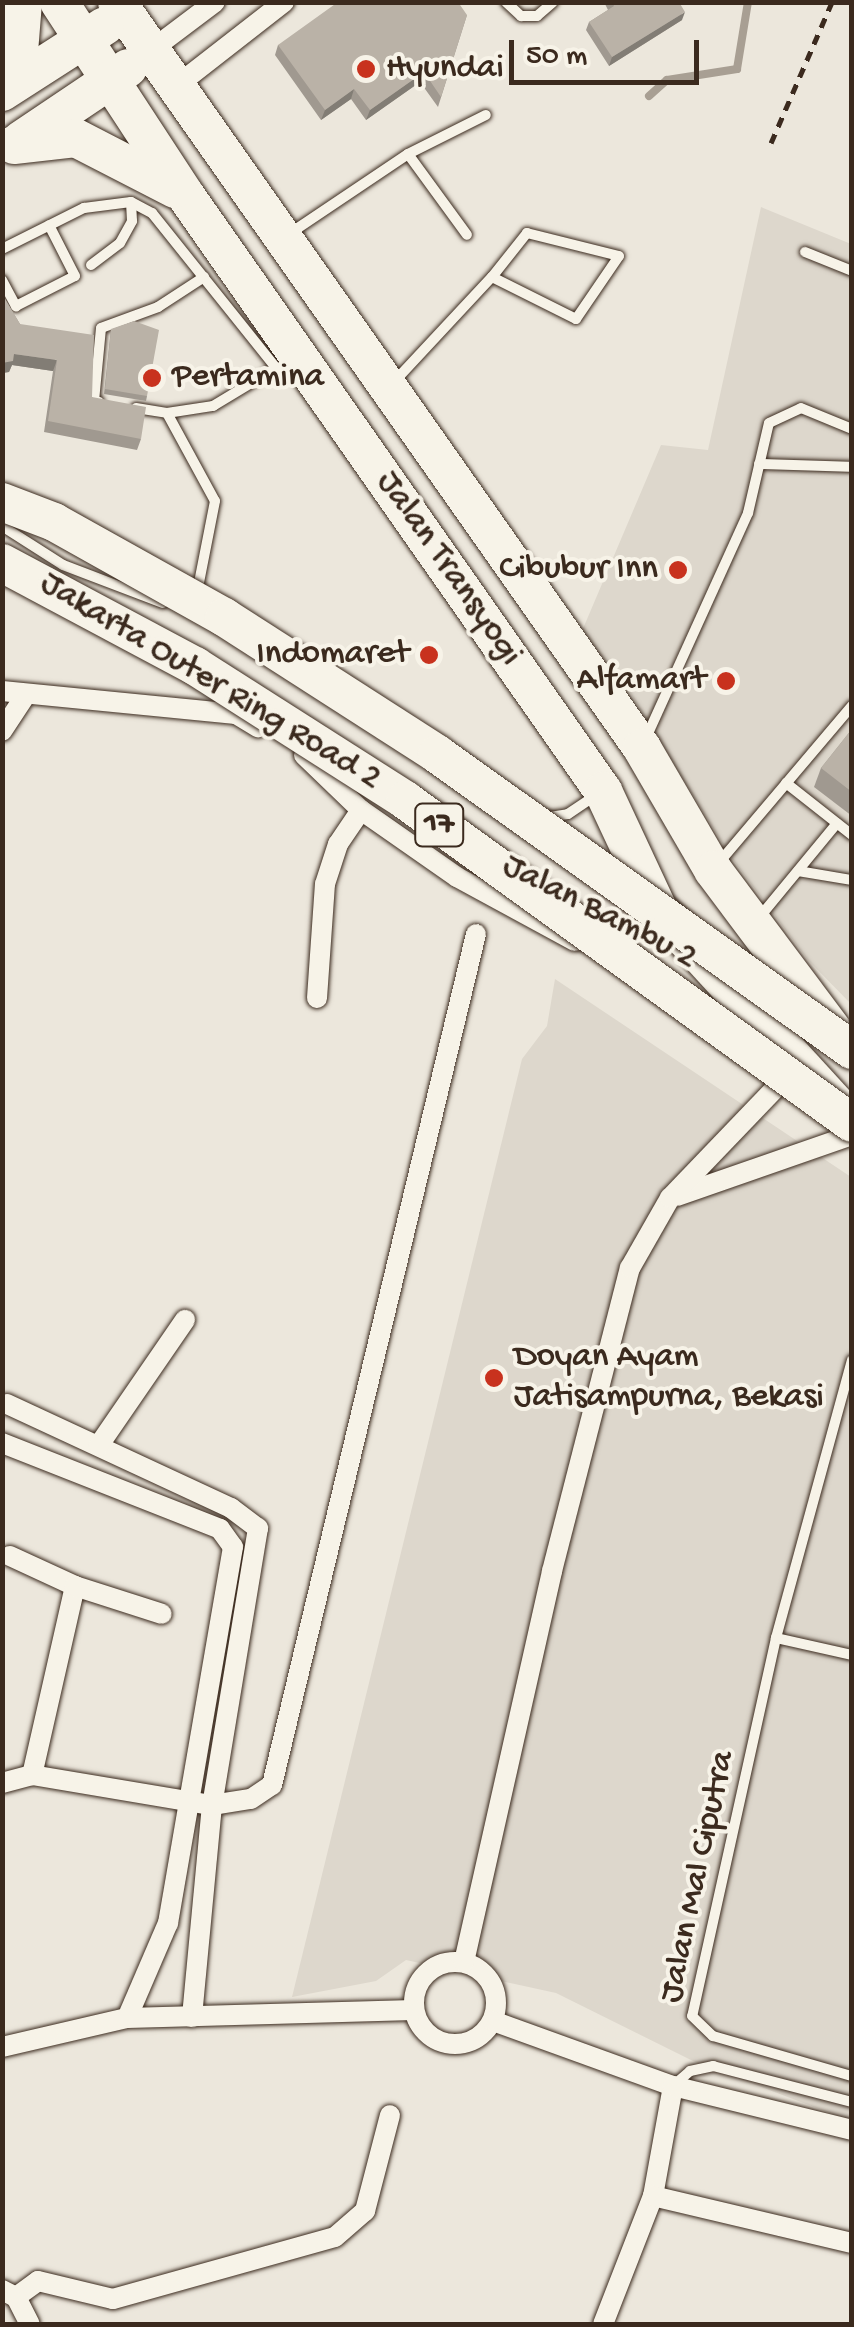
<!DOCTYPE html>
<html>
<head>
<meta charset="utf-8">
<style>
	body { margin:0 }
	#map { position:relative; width:854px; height:2327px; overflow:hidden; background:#ece7dc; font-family:"Gochi Hand",sans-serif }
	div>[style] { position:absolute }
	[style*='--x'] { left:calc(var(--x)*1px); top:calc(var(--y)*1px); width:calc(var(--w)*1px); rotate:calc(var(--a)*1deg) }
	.built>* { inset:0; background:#ddd7cc }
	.stream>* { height:8px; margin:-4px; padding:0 4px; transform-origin:4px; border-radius:4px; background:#a89f93 }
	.path>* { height:5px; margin-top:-2.5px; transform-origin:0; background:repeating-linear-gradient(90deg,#3b2a1e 0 10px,transparent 0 18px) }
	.roads { filter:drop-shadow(0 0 2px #3b2a1e) drop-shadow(0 0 2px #3b2a1e) }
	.lane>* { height:10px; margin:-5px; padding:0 5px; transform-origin:5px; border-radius:5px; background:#f7f3e8 }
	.street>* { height:20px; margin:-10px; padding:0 10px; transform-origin:10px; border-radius:10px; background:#f7f3e8 }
	.street>.ring { margin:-10px; padding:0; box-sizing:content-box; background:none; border:20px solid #f7f3e8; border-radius:50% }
	.highway>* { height:38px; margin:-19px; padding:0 19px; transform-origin:19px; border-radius:19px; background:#f7f3e8 }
	.bridges { filter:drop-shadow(0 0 2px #3b2a1e) drop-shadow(0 0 2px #3b2a1e) }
	.highway-bridge>* { height:38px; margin:-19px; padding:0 19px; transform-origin:19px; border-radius:19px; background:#f7f3e8 }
	.wall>* { inset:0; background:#a09990 }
	.shaded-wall>* { inset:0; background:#827d75 }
	.building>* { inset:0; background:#bab2a7 }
	.dots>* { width:28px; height:28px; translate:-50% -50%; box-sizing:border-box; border:5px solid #f7f3e8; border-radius:50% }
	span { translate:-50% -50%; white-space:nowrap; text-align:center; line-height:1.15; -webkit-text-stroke:8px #f7f3e8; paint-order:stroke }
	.shield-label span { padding:2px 8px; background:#f7f3e8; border:2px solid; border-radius:8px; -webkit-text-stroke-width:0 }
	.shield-label { font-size:32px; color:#3b2a1e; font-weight:700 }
	.poi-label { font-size:35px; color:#3b2a1e }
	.left { translate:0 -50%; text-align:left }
	.right { translate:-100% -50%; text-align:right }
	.street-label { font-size:35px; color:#3b2a1e }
	.frame { position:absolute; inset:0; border:5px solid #3b2a1e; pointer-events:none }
	.scale { position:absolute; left:509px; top:40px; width:190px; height:45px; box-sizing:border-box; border:5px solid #3b2a1e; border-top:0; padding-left:12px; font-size:30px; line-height:35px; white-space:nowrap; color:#3b2a1e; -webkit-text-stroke:8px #f7f3e8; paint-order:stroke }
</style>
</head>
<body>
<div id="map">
	<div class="built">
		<i style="clip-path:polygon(761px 207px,851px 244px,851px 1004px,808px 960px,731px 857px,628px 689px,582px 631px,661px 445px,708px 450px)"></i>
		<i style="clip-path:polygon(555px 979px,851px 1177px,851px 2121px,693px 2061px,556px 1993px,406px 1960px,376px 1981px,292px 1997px,522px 1059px,547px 1026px)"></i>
	</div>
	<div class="stream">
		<i style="--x:649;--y:96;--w:24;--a:-42"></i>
		<i style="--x:667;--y:80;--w:71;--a:-8.9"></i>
		<i style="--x:737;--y:69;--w:68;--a:-80.7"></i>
	</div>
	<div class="path">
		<i style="--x:771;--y:143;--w:154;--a:-66.6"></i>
	</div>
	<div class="roads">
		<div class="lane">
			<i style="--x:506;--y:2;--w:21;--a:43"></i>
			<i style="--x:521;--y:16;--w:16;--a:0"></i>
			<i style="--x:537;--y:16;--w:21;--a:-41"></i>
			<i style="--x:408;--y:154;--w:100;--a:53.9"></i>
			<i style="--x:289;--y:234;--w:143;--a:-33.9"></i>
			<i style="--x:408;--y:154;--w:87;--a:-26.6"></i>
			<i style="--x:2;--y:249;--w:92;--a:-26.6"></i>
			<i style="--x:84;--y:208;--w:47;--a:-7.3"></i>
			<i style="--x:131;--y:202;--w:24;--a:28"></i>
			<i style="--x:152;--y:213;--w:198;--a:51.3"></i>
			<i style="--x:276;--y:368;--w:23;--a:25"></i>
			<i style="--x:805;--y:252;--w:51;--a:22"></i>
			<i style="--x:91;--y:265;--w:36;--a:-37"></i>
			<i style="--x:120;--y:243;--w:25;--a:-61"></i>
			<i style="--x:132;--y:221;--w:19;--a:-93"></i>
			<i style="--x:2;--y:280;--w:30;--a:62"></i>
			<i style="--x:16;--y:306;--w:66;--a:-27"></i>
			<i style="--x:75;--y:276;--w:57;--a:-117"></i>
			<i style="--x:393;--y:383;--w:145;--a:-47"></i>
			<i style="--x:492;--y:277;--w:94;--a:26.6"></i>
			<i style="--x:576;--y:319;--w:76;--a:-55.7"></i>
			<i style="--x:619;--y:256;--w:95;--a:-166"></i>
			<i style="--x:527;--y:233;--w:56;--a:128.5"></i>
			<i style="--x:99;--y:402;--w:5;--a:-169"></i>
			<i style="--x:94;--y:401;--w:73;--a:-84.5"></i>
			<i style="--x:101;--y:328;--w:61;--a:-20.2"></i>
			<i style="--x:158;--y:307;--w:55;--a:-33.1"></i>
			<i style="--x:136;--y:408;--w:31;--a:9"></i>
			<i style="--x:167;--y:413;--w:47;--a:-8.7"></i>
			<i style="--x:213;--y:406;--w:74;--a:-31.1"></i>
			<i style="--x:167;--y:413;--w:100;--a:61.4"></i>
			<i style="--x:215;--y:501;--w:94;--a:101.1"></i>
			<i style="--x:759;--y:464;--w:93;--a:1.8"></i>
			<i style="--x:2;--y:526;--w:72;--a:32.6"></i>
			<i style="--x:63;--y:565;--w:107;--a:20.8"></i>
			<i style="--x:646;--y:738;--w:247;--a:-65.6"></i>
			<i style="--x:748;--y:513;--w:92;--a:-76.9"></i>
			<i style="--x:769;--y:423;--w:35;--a:-25"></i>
			<i style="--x:801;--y:408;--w:55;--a:22.4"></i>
			<i style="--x:786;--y:783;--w:84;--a:38.2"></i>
			<i style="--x:543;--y:818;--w:25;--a:-9"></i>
			<i style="--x:568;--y:814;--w:32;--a:-34"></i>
			<i style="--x:717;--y:865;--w:209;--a:-49.7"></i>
			<i style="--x:798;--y:871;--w:55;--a:9.5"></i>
			<i style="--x:758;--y:919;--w:124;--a:-50.5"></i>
			<i style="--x:852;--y:1360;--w:288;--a:105.3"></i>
			<i style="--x:776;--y:1638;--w:387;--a:102.5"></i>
			<i style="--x:692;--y:2016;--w:29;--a:44"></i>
			<i style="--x:713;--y:2036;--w:145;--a:16.1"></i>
			<i style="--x:776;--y:1638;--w:78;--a:12.6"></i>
			<i style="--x:674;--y:2085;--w:21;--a:-41"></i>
			<i style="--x:690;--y:2071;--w:24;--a:-12"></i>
			<i style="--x:713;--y:2066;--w:144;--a:14.5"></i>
		</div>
		<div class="street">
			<i style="--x:150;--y:51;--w:81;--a:-37"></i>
			<i style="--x:175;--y:87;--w:138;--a:-37.9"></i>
			<i style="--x:2;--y:691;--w:235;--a:5.6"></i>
			<i style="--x:236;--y:714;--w:26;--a:31"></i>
			<i style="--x:2;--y:731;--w:42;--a:-56.7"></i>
			<i style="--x:304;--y:755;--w:79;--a:44"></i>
			<i style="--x:361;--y:810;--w:117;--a:34.9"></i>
			<i style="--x:457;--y:877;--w:134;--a:28.5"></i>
			<i style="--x:317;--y:998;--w:114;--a:-86"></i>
			<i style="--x:325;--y:884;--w:42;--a:-72"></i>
			<i style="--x:338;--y:844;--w:41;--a:-55.9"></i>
			<i style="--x:677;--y:1196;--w:185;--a:-19.2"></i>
			<i style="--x:7;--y:1404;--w:247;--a:24.9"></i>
			<i style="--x:231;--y:1508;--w:34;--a:37"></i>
			<i style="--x:258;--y:1528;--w:281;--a:99.4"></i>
			<i style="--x:212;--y:1805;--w:213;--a:95.4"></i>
			<i style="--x:2;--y:1443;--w:234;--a:21.5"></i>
			<i style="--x:220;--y:1529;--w:22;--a:54"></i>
			<i style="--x:233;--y:1547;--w:382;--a:99.8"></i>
			<i style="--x:168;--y:1923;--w:103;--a:113.3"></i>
			<i style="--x:99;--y:1445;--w:152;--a:-55.5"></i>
			<i style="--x:10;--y:1556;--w:72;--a:24.8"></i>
			<i style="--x:75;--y:1586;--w:194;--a:102.8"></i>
			<i style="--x:75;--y:1586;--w:91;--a:17.8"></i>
			<i style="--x:2;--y:1783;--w:31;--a:-15"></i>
			<i style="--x:32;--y:1775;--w:182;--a:9.5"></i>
			<i style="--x:212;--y:1805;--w:39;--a:-9"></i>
			<i style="--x:251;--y:1799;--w:25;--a:-34"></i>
			<i style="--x:272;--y:1785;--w:875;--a:-76.52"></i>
			<i class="ring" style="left:414px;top:1962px;width:62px;height:62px"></i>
			<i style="--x:464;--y:1962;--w:401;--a:-77.3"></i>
			<i style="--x:552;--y:1571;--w:313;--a:-75.6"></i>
			<i style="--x:630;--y:1268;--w:81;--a:-60.3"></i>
			<i style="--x:670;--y:1198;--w:175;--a:-46.2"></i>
			<i style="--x:493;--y:2021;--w:191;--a:19.9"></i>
			<i style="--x:673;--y:2086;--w:112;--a:100.3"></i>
			<i style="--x:653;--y:2196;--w:137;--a:111.3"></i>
			<i style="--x:2;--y:2047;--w:128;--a:-13.1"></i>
			<i style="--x:127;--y:2018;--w:287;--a:-1.6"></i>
			<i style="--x:673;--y:2086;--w:184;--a:13.8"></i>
			<i style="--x:653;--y:2196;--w:204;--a:13.3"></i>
			<i style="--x:2;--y:2290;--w:16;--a:27"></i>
			<i style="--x:16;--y:2297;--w:30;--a:63"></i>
			<i style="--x:16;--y:2297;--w:27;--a:-36"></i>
			<i style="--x:38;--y:2281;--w:77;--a:13.5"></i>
			<i style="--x:113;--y:2299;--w:230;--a:-15.6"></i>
			<i style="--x:335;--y:2237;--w:40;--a:-41"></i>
			<i style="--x:365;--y:2211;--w:99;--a:-75.4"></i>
		</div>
		<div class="highway">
			<i style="--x:59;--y:2;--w:232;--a:56.8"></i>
			<i style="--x:186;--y:196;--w:727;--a:54.98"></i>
			<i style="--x:603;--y:791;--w:130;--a:65"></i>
			<i style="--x:658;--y:909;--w:270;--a:47.6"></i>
			<i style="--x:117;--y:2;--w:912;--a:54.86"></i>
			<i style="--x:642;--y:748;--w:141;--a:59.8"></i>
			<i style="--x:713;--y:870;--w:197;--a:53.2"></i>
			<i style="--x:2;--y:74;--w:28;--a:-52"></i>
			<i style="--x:19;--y:52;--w:50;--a:-85.4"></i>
			<i style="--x:2;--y:92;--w:122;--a:-32.7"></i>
			<i style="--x:21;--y:140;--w:129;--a:-33.9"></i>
			<i style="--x:14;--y:145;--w:62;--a:-6.4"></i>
			<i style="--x:76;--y:138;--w:111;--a:27.3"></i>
		</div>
	</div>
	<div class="bridges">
		<div class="highway-bridge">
			<i style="--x:2;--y:502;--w:56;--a:21"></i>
			<i style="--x:54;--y:522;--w:195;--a:29.2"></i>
			<i style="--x:224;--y:617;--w:253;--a:32.7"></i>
			<i style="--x:437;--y:754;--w:510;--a:35.5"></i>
			<i style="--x:2;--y:563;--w:219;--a:28.1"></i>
			<i style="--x:195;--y:666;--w:249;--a:32.5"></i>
			<i style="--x:405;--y:800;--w:551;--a:35.85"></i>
		</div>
	</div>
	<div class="wall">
		<i style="clip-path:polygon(604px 2px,679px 2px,682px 20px,609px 66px,586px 30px,589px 22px,608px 10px)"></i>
		<i style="clip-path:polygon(467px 15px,438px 107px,420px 82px,366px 120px,351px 99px,321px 120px,275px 55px,278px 45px)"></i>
		<i style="clip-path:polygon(2px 294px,20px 324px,92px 397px,141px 439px,137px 450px,44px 432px,53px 371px,12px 365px,9px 372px,2px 373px)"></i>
		<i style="clip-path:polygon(111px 329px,147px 396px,146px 401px,104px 394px)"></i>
		<i style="clip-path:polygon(852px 729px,852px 816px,814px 787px,821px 768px)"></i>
	</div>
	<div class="shaded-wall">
		<i style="clip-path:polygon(685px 12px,682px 20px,609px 66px,612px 57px)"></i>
		<i style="clip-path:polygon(424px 72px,420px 82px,366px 120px,370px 110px)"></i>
		<i style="clip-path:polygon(354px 89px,351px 99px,321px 120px,325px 110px)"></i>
		<i style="clip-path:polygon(14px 354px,57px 360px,53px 371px,12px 365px,9px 372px,2px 373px,2px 363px)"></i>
	</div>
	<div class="building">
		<i style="clip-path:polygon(338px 2px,458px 2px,467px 15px,441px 97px,424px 72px,370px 110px,354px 89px,325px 110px,278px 45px)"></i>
		<i style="clip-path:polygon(612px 2px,679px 2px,685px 12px,612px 57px,589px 22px,614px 6px)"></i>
		<i style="clip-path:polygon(2px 294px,20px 324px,94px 335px,92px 397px,146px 407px,141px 439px,48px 421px,57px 360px,14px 354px,13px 361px,2px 363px)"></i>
		<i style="clip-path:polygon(134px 321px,159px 330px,147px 396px,105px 389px,111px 329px)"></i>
		<i style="clip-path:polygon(852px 729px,852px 792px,821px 768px)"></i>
	</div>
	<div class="dots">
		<i style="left:366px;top:69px;background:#c8321e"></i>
		<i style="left:152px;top:378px;background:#c8321e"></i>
		<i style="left:678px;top:570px;background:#c8321e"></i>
		<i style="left:429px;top:655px;background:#c8321e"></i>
		<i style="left:726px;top:681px;background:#c8321e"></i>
		<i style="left:494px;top:1378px;background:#c8321e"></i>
	</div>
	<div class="shield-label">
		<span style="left:439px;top:825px">17</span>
	</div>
	<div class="poi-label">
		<span class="left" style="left:386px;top:69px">Hyundai</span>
		<span class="left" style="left:172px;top:378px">Pertamina</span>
		<span class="right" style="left:658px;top:570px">Cibubur Inn</span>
		<span class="right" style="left:409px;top:655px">Indomaret</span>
		<span class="right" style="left:706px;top:681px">Alfamart</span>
		<span class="left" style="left:514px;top:1378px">Doyan Ayam<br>Jatisampurna, Bekasi</span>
	</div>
	<div class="street-label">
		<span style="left:448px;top:569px;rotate:55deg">Jalan Transyogi</span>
		<span style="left:210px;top:682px;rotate:31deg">Jakarta Outer Ring Road 2</span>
		<span style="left:599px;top:913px;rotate:27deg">Jalan Bambu 2</span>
		<span style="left:699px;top:1877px;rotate:-78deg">Jalan Mal Ciputra</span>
	</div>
	<div class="frame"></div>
	<div class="scale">50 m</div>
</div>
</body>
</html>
